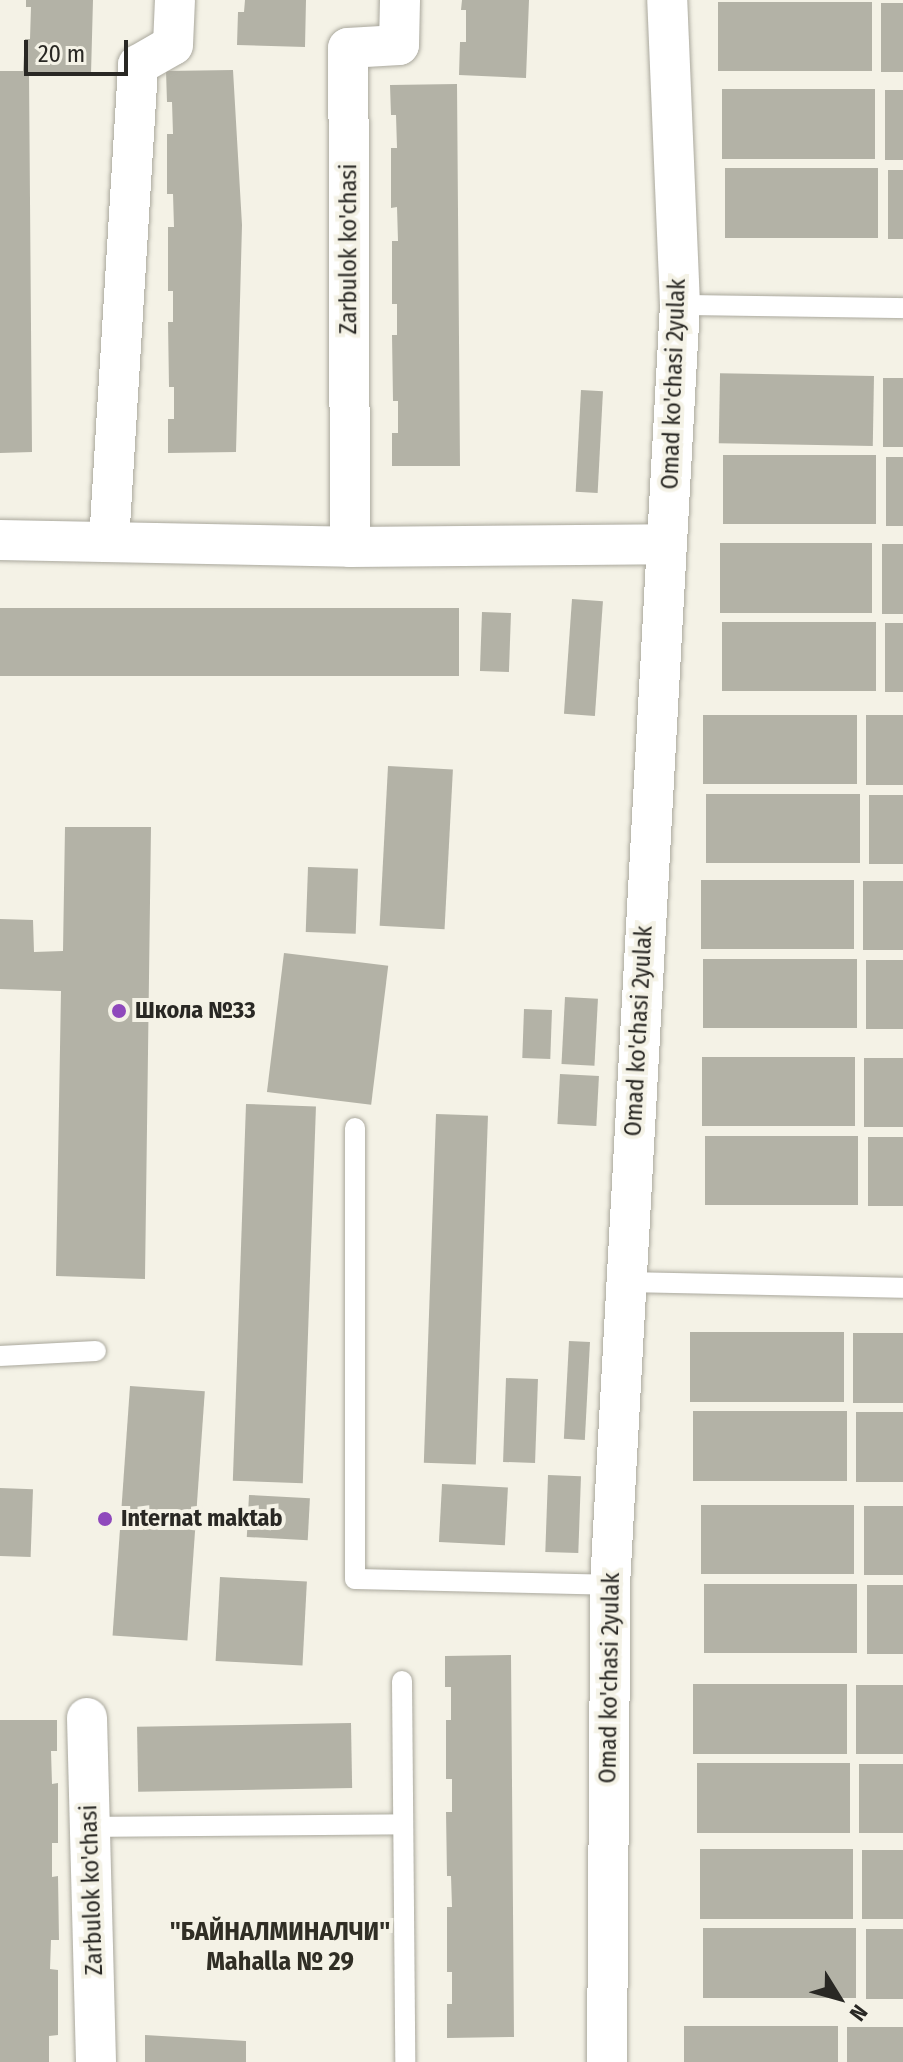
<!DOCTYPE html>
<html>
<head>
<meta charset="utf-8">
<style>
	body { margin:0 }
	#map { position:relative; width:903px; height:2062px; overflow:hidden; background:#f4f2e6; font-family:"Fira Sans Condensed",sans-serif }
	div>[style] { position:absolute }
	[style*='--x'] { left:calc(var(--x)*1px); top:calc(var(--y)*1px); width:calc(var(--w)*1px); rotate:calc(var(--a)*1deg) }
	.building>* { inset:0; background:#b3b2a6; transform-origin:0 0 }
	.roads { filter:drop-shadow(0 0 2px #aaa89d) drop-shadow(0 0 2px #aaa89d) }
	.service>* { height:20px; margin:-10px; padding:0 10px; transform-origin:10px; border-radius:10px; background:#fff }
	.minor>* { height:40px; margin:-20px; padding:0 20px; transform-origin:20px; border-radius:20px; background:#fff }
	.dots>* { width:22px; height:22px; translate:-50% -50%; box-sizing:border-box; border:4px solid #f4f2e6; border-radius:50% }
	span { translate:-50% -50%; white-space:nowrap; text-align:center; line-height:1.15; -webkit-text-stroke:8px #f4f2e6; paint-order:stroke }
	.street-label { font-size:24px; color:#292824 }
	.poi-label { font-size:24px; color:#292824; font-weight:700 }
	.left { translate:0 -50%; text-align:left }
	.neighbourhood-label { font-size:26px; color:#302e25; font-weight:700 }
	.north { position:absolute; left:799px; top:1958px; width:80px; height:80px; -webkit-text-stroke:6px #f4f2e6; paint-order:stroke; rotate:127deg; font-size:22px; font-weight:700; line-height:32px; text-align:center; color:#292824 }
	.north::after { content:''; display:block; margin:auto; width:28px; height:36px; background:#292824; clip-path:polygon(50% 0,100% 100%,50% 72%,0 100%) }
	.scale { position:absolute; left:24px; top:40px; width:104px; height:36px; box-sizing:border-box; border:4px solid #292824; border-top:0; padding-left:10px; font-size:24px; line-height:28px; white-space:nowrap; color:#292824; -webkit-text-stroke:6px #f4f2e6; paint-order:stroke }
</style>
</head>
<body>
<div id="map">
	<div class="building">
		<i style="clip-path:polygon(26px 0,93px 0,91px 74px,29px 73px,32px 452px,0 453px,0 71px,23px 71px,25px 39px,30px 39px,31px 7px,26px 7px)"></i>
		<i style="clip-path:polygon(245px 0,306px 0,305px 47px,237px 45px,238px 12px,244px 12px)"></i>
		<i style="clip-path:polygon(462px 0,529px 0,526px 78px,459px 75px,460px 42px,466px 42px,466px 10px,461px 10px)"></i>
		<i style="left:718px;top:2px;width:154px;height:69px"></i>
		<i style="left:881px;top:3px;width:22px;height:69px"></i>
		<i style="clip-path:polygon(233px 70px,242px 225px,236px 452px,168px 453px,168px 419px,174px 419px,174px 387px,169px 387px,168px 322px,173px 322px,173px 291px,168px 291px,168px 227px,174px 227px,173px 194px,167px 194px,167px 134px,173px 134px,172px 102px,167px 102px,166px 71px)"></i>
		<i style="clip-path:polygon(457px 84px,460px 466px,392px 466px,392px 433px,398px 433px,398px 401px,393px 401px,392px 335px,397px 335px,397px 304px,392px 304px,392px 241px,398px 241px,397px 207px,391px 208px,391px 148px,397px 148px,396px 115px,391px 115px,390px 85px)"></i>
		<i style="left:875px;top:89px;width:70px;height:153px;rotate:90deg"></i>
		<i style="left:885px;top:90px;width:18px;height:70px"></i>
		<i style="left:878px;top:168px;width:70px;height:153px;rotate:90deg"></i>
		<i style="left:888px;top:170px;width:15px;height:69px"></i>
		<i style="left:874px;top:376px;width:70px;height:154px;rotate:91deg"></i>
		<i style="left:883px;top:378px;width:20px;height:69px"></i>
		<i style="left:581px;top:390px;width:22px;height:102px;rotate:3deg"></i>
		<i style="left:876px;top:455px;width:69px;height:153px;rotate:90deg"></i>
		<i style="left:886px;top:457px;width:17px;height:69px"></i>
		<i style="left:720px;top:543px;width:152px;height:70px"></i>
		<i style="left:882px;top:544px;width:21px;height:70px"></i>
		<i style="left:572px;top:599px;width:31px;height:115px;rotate:4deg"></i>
		<i style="left:459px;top:608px;width:68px;height:459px;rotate:90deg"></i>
		<i style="left:482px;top:612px;width:29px;height:59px;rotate:2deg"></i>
		<i style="left:722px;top:622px;width:154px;height:69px"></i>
		<i style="left:885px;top:623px;width:18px;height:69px"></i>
		<i style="left:703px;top:715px;width:154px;height:69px"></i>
		<i style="left:903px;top:715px;width:70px;height:37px;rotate:90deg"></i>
		<i style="left:388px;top:766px;width:65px;height:160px;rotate:3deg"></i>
		<i style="left:706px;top:794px;width:154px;height:69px"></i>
		<i style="left:869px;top:795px;width:34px;height:69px"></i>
		<i style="clip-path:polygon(65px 827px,151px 827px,145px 1279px,56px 1276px,61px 991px,0 989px,0 919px,33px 920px,34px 952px,63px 951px)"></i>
		<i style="left:308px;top:867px;width:50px;height:65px;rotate:2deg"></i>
		<i style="left:701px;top:880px;width:153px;height:69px"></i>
		<i style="left:863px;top:881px;width:40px;height:69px"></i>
		<i style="left:284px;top:953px;width:105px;height:140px;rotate:7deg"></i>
		<i style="left:703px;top:959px;width:154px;height:69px"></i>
		<i style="left:866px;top:960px;width:37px;height:69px"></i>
		<i style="left:565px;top:997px;width:33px;height:67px;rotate:3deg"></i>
		<i style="left:524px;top:1009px;width:28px;height:49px;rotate:2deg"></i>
		<i style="left:702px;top:1057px;width:153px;height:69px"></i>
		<i style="left:864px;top:1058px;width:39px;height:69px"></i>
		<i style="left:560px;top:1074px;width:39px;height:50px;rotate:3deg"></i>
		<i style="left:246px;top:1104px;width:70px;height:377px;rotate:2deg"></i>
		<i style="left:436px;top:1114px;width:52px;height:349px;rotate:2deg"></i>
		<i style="left:705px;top:1136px;width:153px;height:69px"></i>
		<i style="left:868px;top:1137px;width:35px;height:69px"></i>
		<i style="left:690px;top:1332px;width:154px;height:70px"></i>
		<i style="left:853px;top:1333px;width:50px;height:70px"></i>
		<i style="left:569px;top:1341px;width:21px;height:98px;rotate:3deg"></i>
		<i style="left:506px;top:1378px;width:32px;height:84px;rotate:2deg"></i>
		<i style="left:130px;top:1386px;width:75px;height:250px;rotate:4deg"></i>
		<i style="left:847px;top:1411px;width:70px;height:154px;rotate:90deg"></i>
		<i style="left:856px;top:1412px;width:47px;height:70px"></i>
		<i style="left:548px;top:1475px;width:33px;height:77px;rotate:2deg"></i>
		<i style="left:442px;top:1484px;width:66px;height:58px;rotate:3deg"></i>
		<i style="left:0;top:1488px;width:33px;height:68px;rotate:2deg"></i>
		<i style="left:249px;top:1495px;width:61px;height:42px;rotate:3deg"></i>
		<i style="left:701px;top:1505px;width:153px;height:69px"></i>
		<i style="left:864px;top:1506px;width:39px;height:69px"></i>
		<i style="left:220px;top:1577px;width:87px;height:84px;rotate:3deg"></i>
		<i style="left:704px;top:1584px;width:153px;height:69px"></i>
		<i style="left:867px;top:1585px;width:36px;height:69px"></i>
		<i style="clip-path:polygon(511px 1655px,514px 2037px,447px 2038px,447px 2004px,452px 2004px,452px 1972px,447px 1972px,447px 1907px,452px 1907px,451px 1876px,447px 1876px,446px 1812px,452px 1812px,452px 1779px,446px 1779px,446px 1720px,451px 1720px,451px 1687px,445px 1687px,445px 1656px)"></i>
		<i style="left:693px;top:1684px;width:154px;height:70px"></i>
		<i style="left:856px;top:1685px;width:47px;height:69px"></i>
		<i style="clip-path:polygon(0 1720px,57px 1720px,57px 1751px,51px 1751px,52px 1784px,58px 1783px,58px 1843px,52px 1843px,52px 1877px,58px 1876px,59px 1940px,51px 1940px,50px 1969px,58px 1970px,58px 2035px,49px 2036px,49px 2062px,0 2062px)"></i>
		<i style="left:351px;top:1723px;width:65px;height:214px;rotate:89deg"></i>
		<i style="left:697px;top:1763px;width:153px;height:70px"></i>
		<i style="left:859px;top:1764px;width:44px;height:69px"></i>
		<i style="left:700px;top:1849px;width:153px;height:70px"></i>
		<i style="left:862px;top:1850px;width:41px;height:69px"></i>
		<i style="left:703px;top:1928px;width:153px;height:70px"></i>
		<i style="left:866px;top:1929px;width:37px;height:70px"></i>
		<i style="left:684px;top:2026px;width:154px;height:36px"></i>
		<i style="left:847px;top:2027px;width:56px;height:35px"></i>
		<i style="clip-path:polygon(145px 2035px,246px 2041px,246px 2062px,145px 2062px)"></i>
	</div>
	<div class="roads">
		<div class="service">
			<i style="--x:680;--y:305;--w:223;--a:0.8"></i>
			<i style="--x:355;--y:1128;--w:451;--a:90"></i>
			<i style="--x:355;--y:1579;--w:255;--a:1.3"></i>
			<i style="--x:624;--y:1282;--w:279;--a:1.2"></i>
			<i style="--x:0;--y:1356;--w:96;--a:-3"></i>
			<i style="--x:402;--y:1681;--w:381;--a:89.5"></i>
			<i style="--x:90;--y:1827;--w:313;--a:-0.5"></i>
		</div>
		<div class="minor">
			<i style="--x:0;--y:540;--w:350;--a:1.1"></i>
			<i style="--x:350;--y:547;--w:317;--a:-0.5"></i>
			<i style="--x:109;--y:542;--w:478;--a:-86.5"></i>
			<i style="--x:138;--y:65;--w:40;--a:-29.7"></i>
			<i style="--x:173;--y:45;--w:45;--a:-87.5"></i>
			<i style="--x:350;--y:547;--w:499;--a:-90.2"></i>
			<i style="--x:348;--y:48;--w:51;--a:-3.4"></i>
			<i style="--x:399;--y:45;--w:45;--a:-88.7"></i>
			<i style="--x:87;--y:1718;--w:344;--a:88.5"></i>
			<i style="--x:607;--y:2062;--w:477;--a:-89.6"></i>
			<i style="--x:610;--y:1585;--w:1282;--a:-86.87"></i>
			<i style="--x:680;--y:305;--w:305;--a:-92.4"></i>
		</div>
	</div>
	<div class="dots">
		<i style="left:119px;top:1011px;background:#8f49bc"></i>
		<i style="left:105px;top:1519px;background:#8f49bc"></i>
	</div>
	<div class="street-label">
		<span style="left:349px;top:249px;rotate:-90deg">Zarbulok ko'chasi</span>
		<span style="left:674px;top:384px;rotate:-88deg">Omad ko'chasi 2yulak</span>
		<span style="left:639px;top:1031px;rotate:-87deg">Omad ko'chasi 2yulak</span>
		<span style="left:610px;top:1678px;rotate:-89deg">Omad ko'chasi 2yulak</span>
		<span style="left:92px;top:1890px;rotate:-92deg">Zarbulok ko'chasi</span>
	</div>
	<div class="poi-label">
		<span class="left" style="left:135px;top:1011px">Школа №33</span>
		<span class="left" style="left:121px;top:1519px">Internat maktab</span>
	</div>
	<div class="neighbourhood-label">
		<span style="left:280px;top:1947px">"БАЙНАЛМИНАЛЧИ"<br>Mahalla № 29</span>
	</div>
	<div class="north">N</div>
	<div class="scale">20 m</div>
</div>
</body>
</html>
